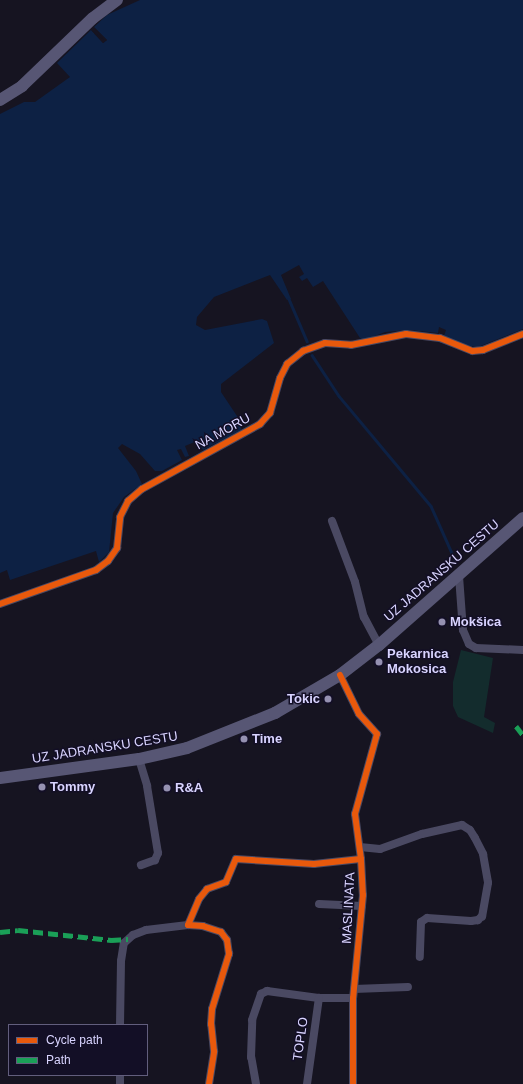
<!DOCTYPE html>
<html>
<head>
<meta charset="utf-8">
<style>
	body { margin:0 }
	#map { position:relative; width:523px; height:1084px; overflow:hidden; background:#161421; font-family:Arial,sans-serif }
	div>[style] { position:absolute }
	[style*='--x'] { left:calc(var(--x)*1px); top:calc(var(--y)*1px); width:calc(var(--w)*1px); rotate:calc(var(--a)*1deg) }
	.green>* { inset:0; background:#132c2d }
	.water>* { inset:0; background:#0d2144 }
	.pier>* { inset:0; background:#161421 }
	.stream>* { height:2.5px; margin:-1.25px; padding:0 1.25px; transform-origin:1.25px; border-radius:1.25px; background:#0d2144 }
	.street>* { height:8px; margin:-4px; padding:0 4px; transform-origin:4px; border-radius:4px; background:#4a4962 }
	.secondary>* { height:12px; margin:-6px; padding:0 6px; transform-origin:6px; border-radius:6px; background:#575674 }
	.quiet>* { height:5px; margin-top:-2.5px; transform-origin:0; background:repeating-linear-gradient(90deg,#1a9f57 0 10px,transparent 0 15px) }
	.cycleway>* { height:6px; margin:-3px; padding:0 3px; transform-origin:3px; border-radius:3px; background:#e8590c }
	.dots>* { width:11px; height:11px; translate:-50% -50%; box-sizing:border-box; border:2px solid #130f26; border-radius:50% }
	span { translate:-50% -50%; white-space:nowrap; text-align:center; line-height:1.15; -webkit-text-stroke:3px #130f26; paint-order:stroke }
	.street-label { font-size:13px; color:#d9d4ff }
	.poi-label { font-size:13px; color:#d9d4ff; font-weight:700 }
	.left { translate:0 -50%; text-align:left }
	.right { translate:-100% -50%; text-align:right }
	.legend { position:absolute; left:8px; top:1024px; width:140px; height:52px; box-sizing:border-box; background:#130f26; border:1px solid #625e7d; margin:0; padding:5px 7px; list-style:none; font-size:12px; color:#d9d4ff }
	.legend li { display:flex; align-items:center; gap:8px; height:20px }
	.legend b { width:20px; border:1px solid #625e7d }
</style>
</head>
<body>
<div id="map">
	<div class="green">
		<i style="clip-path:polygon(461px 650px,493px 658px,484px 717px,495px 723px,493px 733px,458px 717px,453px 706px,453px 682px)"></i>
	</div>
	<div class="water">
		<i style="clip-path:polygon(140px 0,523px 0,523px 329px,478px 347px,463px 345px,444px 336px,446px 330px,439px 327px,438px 333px,409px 330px,385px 332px,365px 340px,360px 338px,323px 281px,313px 287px,307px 278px,302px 281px,299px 277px,304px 274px,299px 265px,281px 275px,291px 299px,287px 300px,270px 275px,214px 297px,197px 317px,196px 325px,205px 330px,262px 319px,267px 321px,274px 343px,221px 384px,221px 392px,241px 422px,241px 430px,203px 450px,197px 441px,185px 446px,189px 456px,185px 457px,181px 449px,177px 450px,182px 460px,162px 471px,155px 471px,140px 454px,122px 444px,118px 448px,136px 471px,142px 484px,124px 497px,113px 513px,109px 552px,99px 562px,96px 551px,10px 580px,7px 570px,0 573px,0 114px,24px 102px,35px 102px,70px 77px,57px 63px,91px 30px,103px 43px,107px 40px,94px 27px,107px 15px)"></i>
	</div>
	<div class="pier">
		<i style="clip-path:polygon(94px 27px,107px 40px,103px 43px,91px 30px,104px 40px)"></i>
	</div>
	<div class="stream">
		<i style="--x:289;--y:299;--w:46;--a:66.8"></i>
		<i style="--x:312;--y:355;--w:49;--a:56.6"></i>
		<i style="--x:339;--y:396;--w:143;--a:50.1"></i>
		<i style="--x:431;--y:506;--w:59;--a:66"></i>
	</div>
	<div class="street">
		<i style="--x:332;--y:521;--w:65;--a:69.3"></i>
		<i style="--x:355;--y:582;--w:36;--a:76"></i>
		<i style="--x:364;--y:617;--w:32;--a:62"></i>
		<i style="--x:459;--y:576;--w:54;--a:85.8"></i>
		<i style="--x:463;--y:630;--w:15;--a:67"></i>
		<i style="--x:469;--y:644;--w:8;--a:30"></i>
		<i style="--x:476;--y:648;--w:47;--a:2.4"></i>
		<i style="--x:0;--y:604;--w:102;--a:-19.5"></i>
		<i style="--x:96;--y:570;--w:15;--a:-37"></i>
		<i style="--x:108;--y:561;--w:16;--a:-55"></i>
		<i style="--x:117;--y:548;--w:31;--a:-84"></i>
		<i style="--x:120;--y:517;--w:18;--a:-63"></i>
		<i style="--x:128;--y:501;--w:18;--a:-41"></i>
		<i style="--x:142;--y:489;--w:135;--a:-28.8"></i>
		<i style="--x:260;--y:424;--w:15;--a:-48"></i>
		<i style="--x:270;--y:413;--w:36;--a:-74"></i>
		<i style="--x:280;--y:378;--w:16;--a:-63"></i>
		<i style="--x:287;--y:364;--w:21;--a:-39"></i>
		<i style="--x:303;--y:351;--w:23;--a:-20"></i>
		<i style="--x:325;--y:343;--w:26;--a:4"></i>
		<i style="--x:351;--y:345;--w:56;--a:-11.3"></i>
		<i style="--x:406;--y:334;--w:34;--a:7"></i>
		<i style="--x:440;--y:338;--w:35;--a:22"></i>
		<i style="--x:473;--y:351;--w:10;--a:-6"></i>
		<i style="--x:483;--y:350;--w:43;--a:-21.8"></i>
		<i style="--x:340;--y:675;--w:43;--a:64"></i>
		<i style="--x:359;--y:714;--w:27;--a:48"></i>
		<i style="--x:377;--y:734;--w:83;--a:105.4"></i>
		<i style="--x:355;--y:814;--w:45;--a:82.4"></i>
		<i style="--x:361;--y:859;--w:36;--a:87"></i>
		<i style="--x:363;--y:895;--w:103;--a:95.5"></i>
		<i style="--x:353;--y:998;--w:86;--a:90"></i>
		<i style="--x:139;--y:759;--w:28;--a:73"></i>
		<i style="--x:147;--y:786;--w:68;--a:80.7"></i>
		<i style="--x:158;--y:853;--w:8;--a:113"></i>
		<i style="--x:155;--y:860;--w:15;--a:160"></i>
		<i style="--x:360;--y:847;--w:20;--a:6"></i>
		<i style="--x:380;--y:849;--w:45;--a:-19.7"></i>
		<i style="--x:422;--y:834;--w:41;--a:-12.7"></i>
		<i style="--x:462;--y:825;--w:9;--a:32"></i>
		<i style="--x:470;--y:830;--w:9;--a:58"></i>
		<i style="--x:475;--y:838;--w:18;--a:63"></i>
		<i style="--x:483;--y:854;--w:29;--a:80"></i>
		<i style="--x:488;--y:883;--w:34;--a:100"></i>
		<i style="--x:482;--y:916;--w:6;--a:135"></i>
		<i style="--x:478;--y:920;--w:7;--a:172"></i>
		<i style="--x:471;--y:921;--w:44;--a:-176.1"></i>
		<i style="--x:427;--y:918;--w:7;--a:146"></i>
		<i style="--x:421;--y:922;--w:35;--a:92"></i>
		<i style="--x:319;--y:904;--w:43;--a:2.7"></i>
		<i style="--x:354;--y:989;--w:54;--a:-2.1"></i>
		<i style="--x:120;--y:1025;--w:64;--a:-89.1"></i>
		<i style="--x:121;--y:961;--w:18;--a:-81"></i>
		<i style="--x:124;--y:943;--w:12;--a:-42"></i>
		<i style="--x:133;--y:935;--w:14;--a:-21"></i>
		<i style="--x:146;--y:930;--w:42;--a:-6.8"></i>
		<i style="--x:120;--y:1084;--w:9;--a:-90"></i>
		<i style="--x:209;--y:1084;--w:33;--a:-81"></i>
		<i style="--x:214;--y:1051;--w:27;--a:-96"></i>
		<i style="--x:211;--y:1024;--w:15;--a:-86"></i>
		<i style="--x:212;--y:1009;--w:58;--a:-72.8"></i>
		<i style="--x:229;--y:954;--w:14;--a:-98"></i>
		<i style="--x:227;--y:940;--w:10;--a:-127"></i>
		<i style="--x:221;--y:932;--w:19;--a:-162"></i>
		<i style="--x:203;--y:926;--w:15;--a:-176"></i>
		<i style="--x:188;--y:925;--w:28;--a:-67"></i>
		<i style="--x:199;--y:899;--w:13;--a:-51"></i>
		<i style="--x:207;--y:889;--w:20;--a:-20"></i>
		<i style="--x:226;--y:882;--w:25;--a:-67"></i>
		<i style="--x:236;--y:859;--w:78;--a:3.7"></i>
		<i style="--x:314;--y:864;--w:47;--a:-6.1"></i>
		<i style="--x:256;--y:1084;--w:27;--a:-100"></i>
		<i style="--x:251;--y:1057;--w:37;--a:-88"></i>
		<i style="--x:252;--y:1020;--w:28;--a:-71"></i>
		<i style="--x:261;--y:994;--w:7;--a:-27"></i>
		<i style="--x:267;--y:991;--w:52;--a:7.7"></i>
		<i style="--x:319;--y:998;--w:34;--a:0"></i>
		<i style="--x:307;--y:1084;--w:87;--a:-82.1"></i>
	</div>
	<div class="secondary">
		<i style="--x:0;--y:100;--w:26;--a:-32"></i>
		<i style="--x:22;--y:86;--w:98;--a:-43.8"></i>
		<i style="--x:93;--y:18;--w:30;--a:-37"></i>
		<i style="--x:0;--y:778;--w:140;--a:-7.8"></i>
		<i style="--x:139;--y:759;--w:49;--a:-12.9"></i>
		<i style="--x:187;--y:748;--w:95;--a:-21.7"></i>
		<i style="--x:275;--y:713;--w:75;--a:-30.3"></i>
		<i style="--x:340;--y:675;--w:49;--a:-37.6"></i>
		<i style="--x:379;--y:645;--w:192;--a:-41.4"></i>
	</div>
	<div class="quiet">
		<i style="--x:516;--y:726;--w:11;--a:52"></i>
		<i style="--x:0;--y:932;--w:18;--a:-6"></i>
		<i style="--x:18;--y:930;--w:94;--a:6.1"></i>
		<i style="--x:111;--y:940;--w:17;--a:-3"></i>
	</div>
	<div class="cycleway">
		<i style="--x:0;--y:604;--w:102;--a:-19.5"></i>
		<i style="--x:96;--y:570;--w:15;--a:-37"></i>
		<i style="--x:108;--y:561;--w:16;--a:-55"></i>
		<i style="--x:117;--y:548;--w:31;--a:-84"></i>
		<i style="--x:120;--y:517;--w:18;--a:-63"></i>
		<i style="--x:128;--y:501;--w:18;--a:-41"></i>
		<i style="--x:142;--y:489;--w:135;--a:-28.8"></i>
		<i style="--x:260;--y:424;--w:15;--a:-48"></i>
		<i style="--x:270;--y:413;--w:36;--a:-74"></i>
		<i style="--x:280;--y:378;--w:16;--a:-63"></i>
		<i style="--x:287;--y:364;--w:21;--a:-39"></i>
		<i style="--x:303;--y:351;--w:23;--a:-20"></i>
		<i style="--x:325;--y:343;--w:26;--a:4"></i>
		<i style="--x:351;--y:345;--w:56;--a:-11.3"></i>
		<i style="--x:406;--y:334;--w:34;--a:7"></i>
		<i style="--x:440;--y:338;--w:35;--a:22"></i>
		<i style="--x:473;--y:351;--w:10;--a:-6"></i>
		<i style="--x:483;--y:350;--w:43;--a:-21.8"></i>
		<i style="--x:340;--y:675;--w:43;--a:64"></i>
		<i style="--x:359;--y:714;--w:27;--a:48"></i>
		<i style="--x:377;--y:734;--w:83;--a:105.4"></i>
		<i style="--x:355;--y:814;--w:45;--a:82.4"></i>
		<i style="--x:361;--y:859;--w:36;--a:87"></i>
		<i style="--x:363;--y:895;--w:103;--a:95.5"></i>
		<i style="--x:353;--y:998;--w:86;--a:90"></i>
		<i style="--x:209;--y:1084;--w:33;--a:-81"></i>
		<i style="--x:214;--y:1051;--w:27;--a:-96"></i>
		<i style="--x:211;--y:1024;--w:15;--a:-86"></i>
		<i style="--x:212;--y:1009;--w:58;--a:-72.8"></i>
		<i style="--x:229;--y:954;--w:14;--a:-98"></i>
		<i style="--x:227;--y:940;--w:10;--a:-127"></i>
		<i style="--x:221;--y:932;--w:19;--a:-162"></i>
		<i style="--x:203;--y:926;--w:15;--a:-176"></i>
		<i style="--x:188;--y:925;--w:28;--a:-67"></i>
		<i style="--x:199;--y:899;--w:13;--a:-51"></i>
		<i style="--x:207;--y:889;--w:20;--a:-20"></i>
		<i style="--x:226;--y:882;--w:25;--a:-67"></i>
		<i style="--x:236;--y:859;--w:78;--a:3.7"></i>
		<i style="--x:314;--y:864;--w:47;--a:-6.1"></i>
	</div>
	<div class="dots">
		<i style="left:442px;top:622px;background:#9591b1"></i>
		<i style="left:379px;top:662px;background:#9591b1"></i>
		<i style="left:328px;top:699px;background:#9591b1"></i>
		<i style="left:244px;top:739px;background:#9591b1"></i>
		<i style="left:42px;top:787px;background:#9591b1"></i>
		<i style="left:167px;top:788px;background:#9591b1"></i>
	</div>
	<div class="street-label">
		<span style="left:223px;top:432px;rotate:-29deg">NA MORU</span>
		<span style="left:442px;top:571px;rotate:-41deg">UZ JADRANSKU CESTU</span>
		<span style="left:105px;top:748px;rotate:-9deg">UZ JADRANSKU CESTU</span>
		<span style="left:349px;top:908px;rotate:-87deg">MASLINATA</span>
		<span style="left:301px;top:1039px;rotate:-82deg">TOPLO</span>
	</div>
	<div class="poi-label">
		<span class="left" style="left:450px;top:622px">Mokšica</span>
		<span class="left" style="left:387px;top:662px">Pekarnica<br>Mokosica</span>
		<span class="right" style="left:320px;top:699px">Tokic</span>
		<span class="left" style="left:252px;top:739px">Time</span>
		<span class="left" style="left:50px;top:787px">Tommy</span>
		<span class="left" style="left:175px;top:788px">R&amp;A</span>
	</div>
	<ul class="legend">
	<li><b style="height:5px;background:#e8590c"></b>Cycle path</li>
	<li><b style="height:5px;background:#1a9f57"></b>Path</li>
	</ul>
</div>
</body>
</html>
